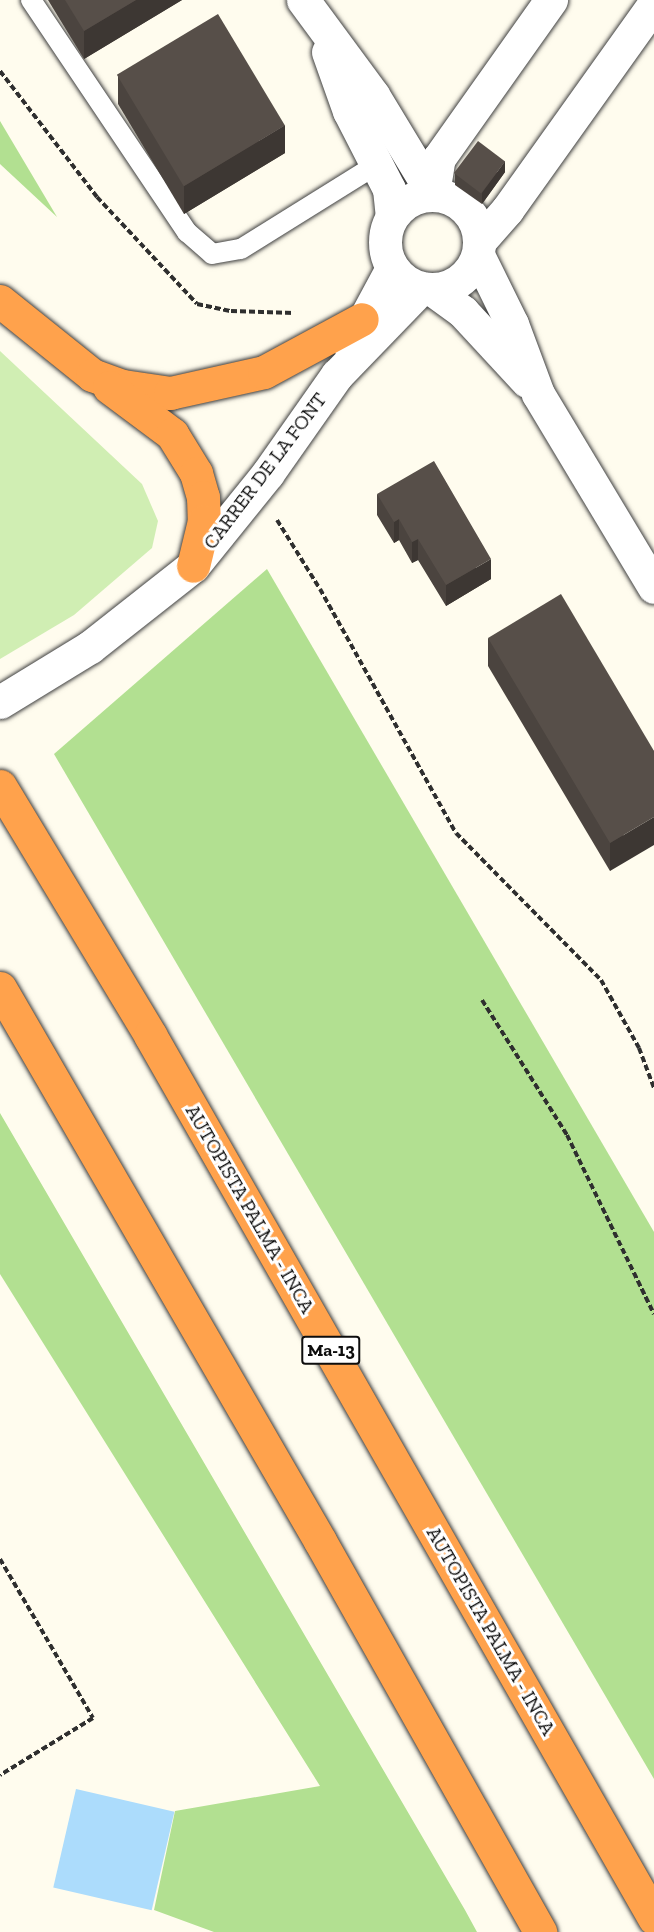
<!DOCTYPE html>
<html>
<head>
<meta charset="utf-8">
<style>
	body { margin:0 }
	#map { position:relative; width:654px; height:1932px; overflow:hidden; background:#fffcee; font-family:"Zilla Slab",serif }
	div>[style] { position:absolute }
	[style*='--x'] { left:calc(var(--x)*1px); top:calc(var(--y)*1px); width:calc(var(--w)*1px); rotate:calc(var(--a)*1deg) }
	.green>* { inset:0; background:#d0eeb3 }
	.forest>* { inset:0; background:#b2e091 }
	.water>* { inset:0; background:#acdcfc; transform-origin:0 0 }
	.path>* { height:4px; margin-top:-2px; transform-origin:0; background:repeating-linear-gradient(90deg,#2f2f2f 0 6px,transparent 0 9px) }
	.roads { filter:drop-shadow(0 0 2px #404040) drop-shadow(0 0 2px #404040) }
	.lane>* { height:20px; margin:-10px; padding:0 10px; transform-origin:10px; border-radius:10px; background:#fff }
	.street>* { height:33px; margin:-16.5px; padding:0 16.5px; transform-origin:16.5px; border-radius:16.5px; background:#fff }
	.street>.ring { margin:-16.5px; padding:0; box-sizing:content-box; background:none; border:33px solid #fff; border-radius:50% }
	.highway>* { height:33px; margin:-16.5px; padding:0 16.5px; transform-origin:16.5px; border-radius:16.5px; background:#ffa24c }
	.wall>* { inset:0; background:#4b443f }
	.shaded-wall>* { inset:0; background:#3d3733 }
	.building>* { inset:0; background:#574f49; transform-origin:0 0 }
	span { translate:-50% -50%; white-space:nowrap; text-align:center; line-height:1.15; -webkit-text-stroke:6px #fff; paint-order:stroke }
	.shield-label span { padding:2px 4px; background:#fff; border:2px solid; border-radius:4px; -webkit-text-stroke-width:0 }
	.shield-label { font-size:18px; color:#0d0d0d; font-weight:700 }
	.street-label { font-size:20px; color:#0d0d0d }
</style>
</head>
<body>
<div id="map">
	<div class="green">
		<i style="clip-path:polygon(0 351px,142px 484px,158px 521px,152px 548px,74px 615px,0 659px)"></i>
	</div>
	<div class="forest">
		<i style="clip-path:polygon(0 121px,57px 217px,0 164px)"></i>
		<i style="clip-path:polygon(267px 569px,654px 1232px,654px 1779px,54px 754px)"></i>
		<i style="clip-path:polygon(0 1113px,465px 1910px,477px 1932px,214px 1932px,154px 1910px,175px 1811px,320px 1786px,0 1274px)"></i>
	</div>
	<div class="water">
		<i style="left:76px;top:1789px;width:101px;height:101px;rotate:13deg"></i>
	</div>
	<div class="path">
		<i style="--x:0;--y:71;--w:159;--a:52.4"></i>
		<i style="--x:97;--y:197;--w:146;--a:46.9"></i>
		<i style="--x:197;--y:304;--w:35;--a:12"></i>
		<i style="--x:231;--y:311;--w:63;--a:1.8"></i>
		<i style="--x:277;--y:520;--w:81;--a:58.1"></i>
		<i style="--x:320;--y:589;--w:279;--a:60.9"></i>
		<i style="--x:456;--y:833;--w:206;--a:45.4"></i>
		<i style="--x:601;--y:980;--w:78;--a:60.8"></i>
		<i style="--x:639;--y:1048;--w:43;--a:69.4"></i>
		<i style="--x:482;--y:1000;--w:160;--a:57.8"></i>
		<i style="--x:567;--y:1135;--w:199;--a:64.1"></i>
		<i style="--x:0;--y:1559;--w:184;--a:59.7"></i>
		<i style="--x:93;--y:1718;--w:109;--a:148.5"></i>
	</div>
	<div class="roads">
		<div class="lane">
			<i style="--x:31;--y:0;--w:280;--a:56.1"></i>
			<i style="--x:187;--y:232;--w:33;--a:41"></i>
			<i style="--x:212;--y:254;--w:29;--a:-10"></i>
			<i style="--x:241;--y:249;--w:163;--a:-31.9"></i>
		</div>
		<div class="street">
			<i style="--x:303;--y:0;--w:118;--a:53.6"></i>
			<i style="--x:373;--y:95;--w:116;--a:58.8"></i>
			<i style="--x:328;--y:52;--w:63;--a:70.4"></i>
			<i style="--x:349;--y:111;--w:88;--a:62.9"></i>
			<i style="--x:389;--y:189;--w:28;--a:84"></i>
			<i style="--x:433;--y:194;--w:36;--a:-81"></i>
			<i style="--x:439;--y:158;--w:194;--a:-54.7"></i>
			<i class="ring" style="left:385px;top:195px;width:61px;height:61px"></i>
			<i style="--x:479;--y:242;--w:43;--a:-48.8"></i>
			<i style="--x:507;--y:210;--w:253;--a:-54.5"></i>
			<i style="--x:478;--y:255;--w:77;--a:63.8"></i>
			<i style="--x:512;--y:324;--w:75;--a:69.6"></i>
			<i style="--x:538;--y:394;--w:225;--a:59"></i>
			<i style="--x:433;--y:290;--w:37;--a:36"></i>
			<i style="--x:463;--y:312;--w:94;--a:47.2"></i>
			<i style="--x:350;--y:346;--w:89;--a:-61.7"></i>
			<i style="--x:0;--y:702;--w:105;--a:-31.4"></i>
			<i style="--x:90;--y:647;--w:131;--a:-38.2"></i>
			<i style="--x:193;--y:566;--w:119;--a:-51.1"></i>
			<i style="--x:268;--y:473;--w:120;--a:-54.9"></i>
			<i style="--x:337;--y:375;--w:121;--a:-46"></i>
		</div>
		<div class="highway">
			<i style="--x:0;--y:301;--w:118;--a:38.8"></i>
			<i style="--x:92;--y:375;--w:33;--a:20"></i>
			<i style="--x:123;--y:386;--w:48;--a:8.5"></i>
			<i style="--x:170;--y:393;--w:96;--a:-12.6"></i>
			<i style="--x:264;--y:372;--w:111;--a:-28.4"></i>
			<i style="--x:109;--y:387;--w:79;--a:36.7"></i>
			<i style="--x:172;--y:434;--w:46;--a:58.4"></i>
			<i style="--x:196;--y:473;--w:25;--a:74"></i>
			<i style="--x:203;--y:497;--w:24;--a:88"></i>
			<i style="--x:204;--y:521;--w:46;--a:103.7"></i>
			<i style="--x:0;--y:786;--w:291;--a:58.9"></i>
			<i style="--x:150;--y:1035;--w:1017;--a:60.28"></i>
			<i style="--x:0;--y:988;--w:639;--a:59.94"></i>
			<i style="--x:320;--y:1541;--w:449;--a:60.6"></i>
		</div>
	</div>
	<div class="wall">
		<i style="clip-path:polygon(48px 0,182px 0,84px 59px)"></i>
		<i style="clip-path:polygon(118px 76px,285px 153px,184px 214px,118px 104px)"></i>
		<i style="clip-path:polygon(505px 172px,482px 204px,455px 185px,455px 174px)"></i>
		<i style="clip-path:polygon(377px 494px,491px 579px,446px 606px,418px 560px,412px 563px,399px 540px,394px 543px,377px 515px)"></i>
		<i style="clip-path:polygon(488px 638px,654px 751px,610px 871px,488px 666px)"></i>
	</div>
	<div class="shaded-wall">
		<i style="clip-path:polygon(136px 0,182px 0,84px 59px,84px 31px)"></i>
		<i style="clip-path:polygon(285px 125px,285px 153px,184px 214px,184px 186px)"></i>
		<i style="clip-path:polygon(505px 161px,505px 172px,482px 204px,482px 193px)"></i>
		<i style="clip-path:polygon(399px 519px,399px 540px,394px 543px,394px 522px)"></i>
		<i style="clip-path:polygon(418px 539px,418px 560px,412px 563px,412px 542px)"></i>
		<i style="clip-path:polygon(491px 559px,491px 579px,446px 606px,446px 585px)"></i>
		<i style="clip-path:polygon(654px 817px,654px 845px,610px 871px,610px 843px)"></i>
	</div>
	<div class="building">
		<i style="clip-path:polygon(65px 0,136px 0,84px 31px)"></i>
		<i style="left:218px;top:14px;width:130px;height:118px;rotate:59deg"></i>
		<i style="left:478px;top:141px;width:34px;height:40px;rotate:37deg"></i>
		<i style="clip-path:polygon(434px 461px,491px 559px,446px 585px,418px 539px,412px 542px,399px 519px,394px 522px,377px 494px)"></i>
		<i style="clip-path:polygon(561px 594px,654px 751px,654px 817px,610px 843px,488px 638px)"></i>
	</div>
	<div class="shield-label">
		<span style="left:331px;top:1350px">Ma-13</span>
	</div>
	<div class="street-label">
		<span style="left:265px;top:471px;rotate:-53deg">CARRER DE LA FONT</span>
		<span style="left:250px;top:1209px;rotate:60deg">AUTOPISTA PALMA - INCA</span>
		<span style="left:491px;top:1631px;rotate:60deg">AUTOPISTA PALMA - INCA</span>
	</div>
</div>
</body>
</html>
